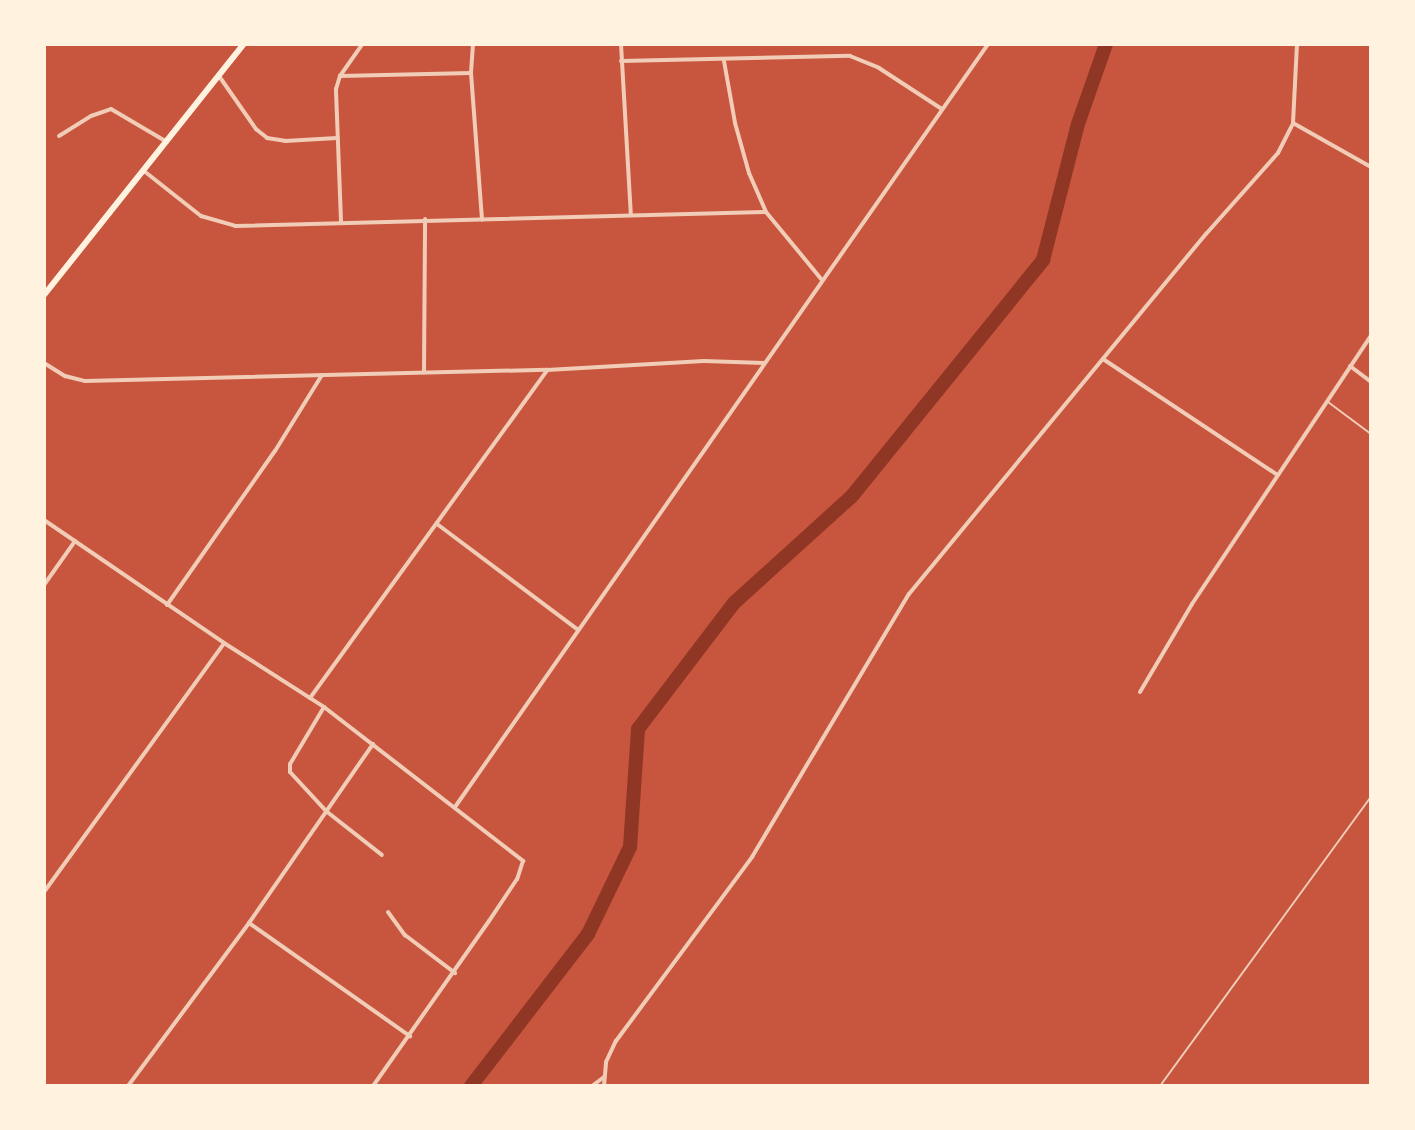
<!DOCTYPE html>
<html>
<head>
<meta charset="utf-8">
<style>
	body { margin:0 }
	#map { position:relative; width:1415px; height:1130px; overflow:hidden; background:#c8553d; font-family:Jost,sans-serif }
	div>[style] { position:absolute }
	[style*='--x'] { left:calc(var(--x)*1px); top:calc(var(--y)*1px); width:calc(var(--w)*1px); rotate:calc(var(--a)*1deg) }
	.river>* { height:14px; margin:-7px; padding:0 7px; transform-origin:7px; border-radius:7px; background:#8f3625 }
	.service>* { height:2px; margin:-1px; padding:0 1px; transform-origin:1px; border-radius:1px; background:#f1ccb7 }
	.minor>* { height:4px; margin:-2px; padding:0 2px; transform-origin:2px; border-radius:2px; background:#f1ccb7 }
	.secondary>* { height:6px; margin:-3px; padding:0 3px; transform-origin:3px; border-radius:3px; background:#fff3e0 }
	span { translate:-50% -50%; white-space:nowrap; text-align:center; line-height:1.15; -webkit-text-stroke:7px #fff3e0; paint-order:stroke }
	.frame { position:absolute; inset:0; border:46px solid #fff3e0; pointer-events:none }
</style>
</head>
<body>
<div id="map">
	<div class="river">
		<i style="--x:471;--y:1086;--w:192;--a:-52.4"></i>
		<i style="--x:588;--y:934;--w:97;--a:-64.2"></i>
		<i style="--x:630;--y:847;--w:118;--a:-86.1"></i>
		<i style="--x:638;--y:729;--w:158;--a:-52.7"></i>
		<i style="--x:734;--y:603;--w:159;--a:-42.2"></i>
		<i style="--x:852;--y:496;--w:304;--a:-51"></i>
		<i style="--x:1043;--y:260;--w:140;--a:-75.6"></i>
		<i style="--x:1078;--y:124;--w:85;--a:-70.7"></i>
	</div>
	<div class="service">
		<i style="--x:1328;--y:402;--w:54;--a:36.7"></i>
		<i style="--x:1160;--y:1086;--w:358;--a:-53.9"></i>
	</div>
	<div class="minor">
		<i style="--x:473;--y:44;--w:29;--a:94"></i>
		<i style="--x:471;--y:73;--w:147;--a:85.7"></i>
		<i style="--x:621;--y:44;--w:171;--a:86.7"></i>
		<i style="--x:621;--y:61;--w:229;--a:-1.3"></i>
		<i style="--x:850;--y:56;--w:31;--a:22"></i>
		<i style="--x:879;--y:68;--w:75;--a:33.1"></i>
		<i style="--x:724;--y:61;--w:63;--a:79.9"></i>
		<i style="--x:735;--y:123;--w:52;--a:74.4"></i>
		<i style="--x:749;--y:173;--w:43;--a:66.4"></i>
		<i style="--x:766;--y:212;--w:88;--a:50.5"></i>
		<i style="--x:219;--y:76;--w:65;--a:55.1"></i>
		<i style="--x:256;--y:129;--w:14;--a:39"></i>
		<i style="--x:267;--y:138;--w:18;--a:9"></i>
		<i style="--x:285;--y:141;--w:52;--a:-3.3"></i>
		<i style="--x:340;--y:76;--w:131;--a:-1.3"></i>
		<i style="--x:1293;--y:123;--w:90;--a:29.4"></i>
		<i style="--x:59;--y:136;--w:38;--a:-32"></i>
		<i style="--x:91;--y:116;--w:21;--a:-19"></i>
		<i style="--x:111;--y:109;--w:65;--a:30.5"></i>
		<i style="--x:144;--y:171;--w:73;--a:38.3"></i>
		<i style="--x:201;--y:216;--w:35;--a:16"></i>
		<i style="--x:235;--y:226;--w:531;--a:-1.51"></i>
		<i style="--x:341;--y:221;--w:132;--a:-92.2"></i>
		<i style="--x:336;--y:89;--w:14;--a:-73"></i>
		<i style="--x:340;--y:76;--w:39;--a:-55"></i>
		<i style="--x:1103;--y:359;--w:208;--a:33.6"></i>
		<i style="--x:44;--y:363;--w:25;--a:32"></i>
		<i style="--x:65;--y:376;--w:21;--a:14"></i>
		<i style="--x:85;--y:381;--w:462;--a:-1.4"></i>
		<i style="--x:547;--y:370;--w:157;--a:-3.3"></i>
		<i style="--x:704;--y:361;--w:60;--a:1.9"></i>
		<i style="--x:1350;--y:366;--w:26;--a:37"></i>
		<i style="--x:424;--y:372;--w:153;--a:-89.6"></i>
		<i style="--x:44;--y:520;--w:218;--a:34.3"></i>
		<i style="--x:224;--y:643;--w:119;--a:32.6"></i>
		<i style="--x:324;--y:707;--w:252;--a:37.7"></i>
		<i style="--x:523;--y:861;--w:19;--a:108"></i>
		<i style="--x:517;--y:879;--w:50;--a:123.7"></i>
		<i style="--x:489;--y:921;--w:202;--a:125.1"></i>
		<i style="--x:437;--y:524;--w:176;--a:36.9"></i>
		<i style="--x:44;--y:585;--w:54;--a:-54.8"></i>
		<i style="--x:167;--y:605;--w:188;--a:-55"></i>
		<i style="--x:275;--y:451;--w:89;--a:-58.3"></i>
		<i style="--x:1140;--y:692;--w:102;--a:-59.4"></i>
		<i style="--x:1192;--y:604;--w:322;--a:-56.3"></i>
		<i style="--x:310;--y:698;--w:405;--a:-54.1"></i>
		<i style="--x:324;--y:707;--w:66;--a:120.8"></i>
		<i style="--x:290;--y:764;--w:8;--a:90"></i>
		<i style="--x:290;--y:772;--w:53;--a:47.3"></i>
		<i style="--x:326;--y:811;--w:71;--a:38.2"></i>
		<i style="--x:455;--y:807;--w:931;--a:-55.06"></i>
		<i style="--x:44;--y:892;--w:307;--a:-54.1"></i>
		<i style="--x:388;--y:912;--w:29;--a:54"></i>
		<i style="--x:405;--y:935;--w:63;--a:37.2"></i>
		<i style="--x:249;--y:923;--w:197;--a:35.1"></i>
		<i style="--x:128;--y:1086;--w:203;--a:-53.4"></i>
		<i style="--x:249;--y:923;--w:218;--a:-55.3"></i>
		<i style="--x:592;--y:1086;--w:15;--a:-37"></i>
		<i style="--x:604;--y:1086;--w:24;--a:-85"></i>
		<i style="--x:606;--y:1062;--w:23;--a:-65"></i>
		<i style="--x:616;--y:1041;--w:229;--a:-53.5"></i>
		<i style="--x:752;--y:857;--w:306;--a:-59.2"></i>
		<i style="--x:909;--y:594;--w:467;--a:-50.5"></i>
		<i style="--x:1206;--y:234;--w:108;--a:-48.4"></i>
		<i style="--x:1278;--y:153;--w:34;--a:-63"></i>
		<i style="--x:1293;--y:123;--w:79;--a:-87.1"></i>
	</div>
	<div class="secondary">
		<i style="--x:44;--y:295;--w:321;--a:-51.5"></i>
	</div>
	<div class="frame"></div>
</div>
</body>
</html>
